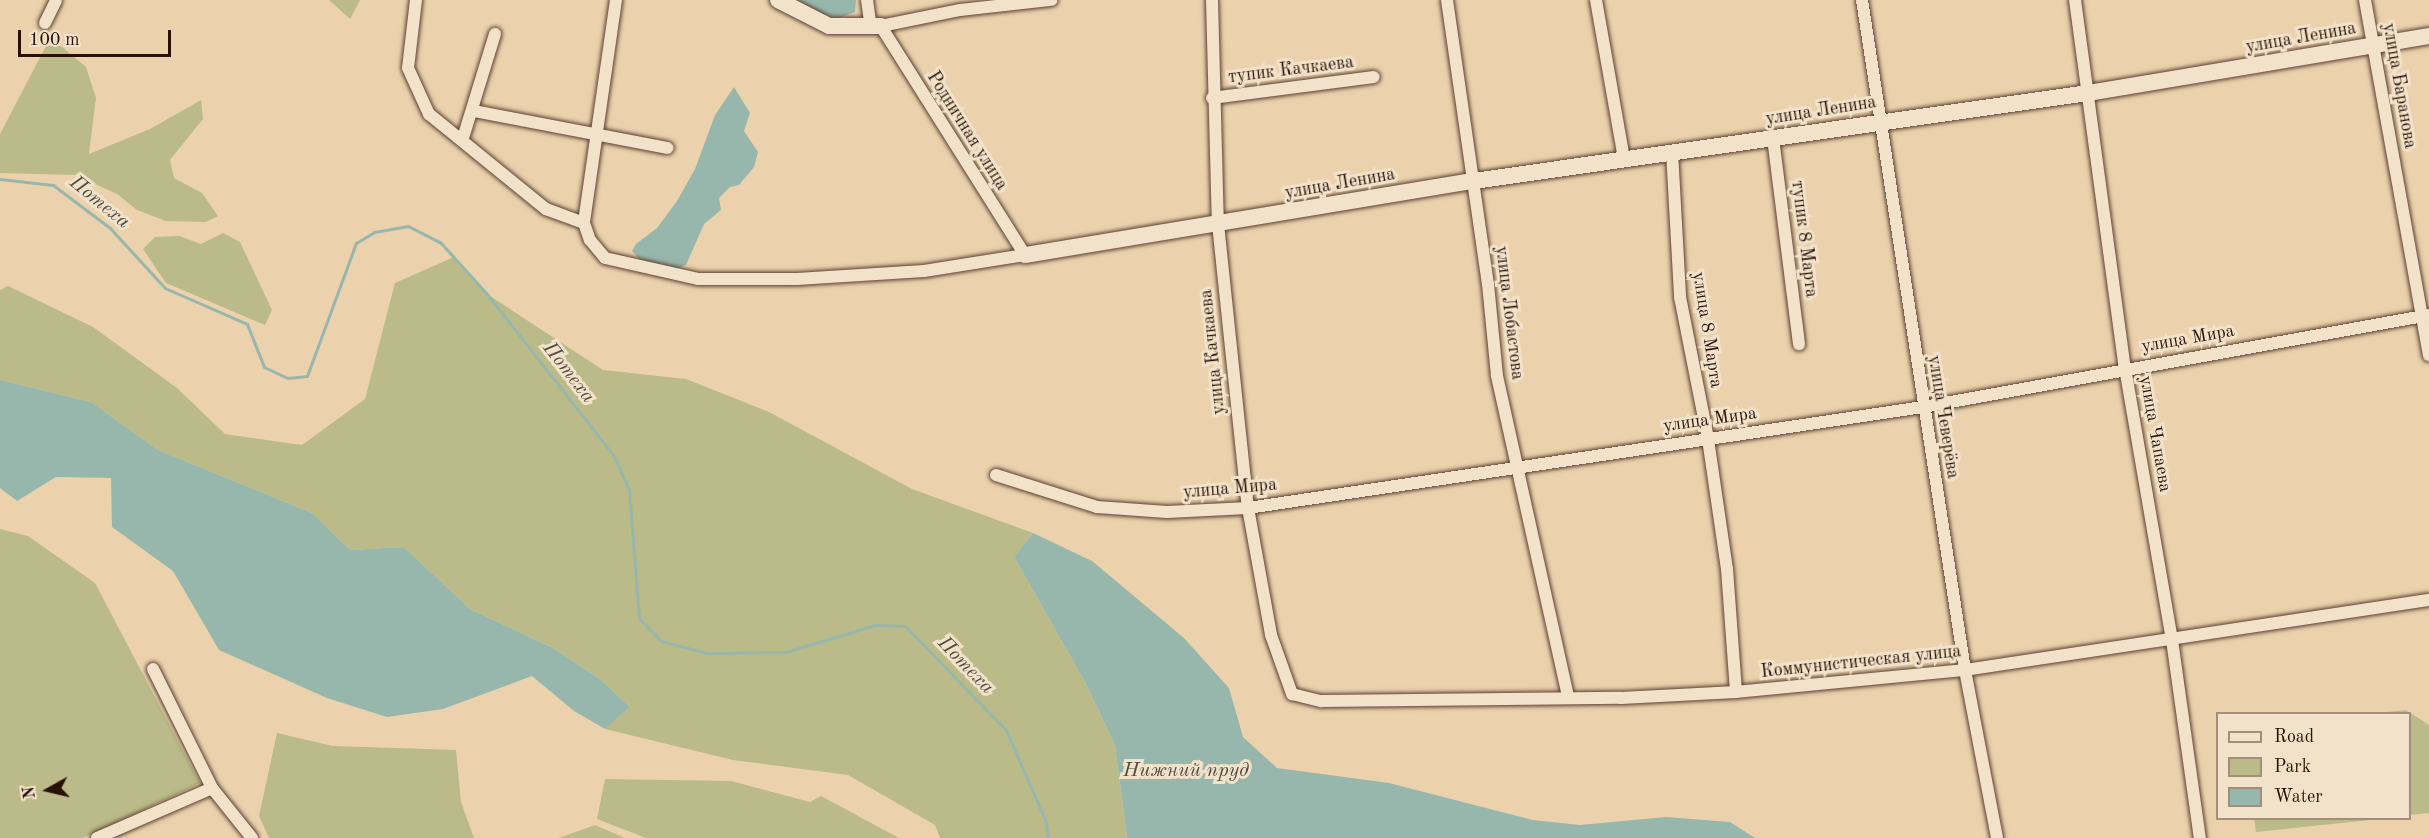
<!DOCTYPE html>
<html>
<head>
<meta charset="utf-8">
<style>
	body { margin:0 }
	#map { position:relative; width:2429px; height:838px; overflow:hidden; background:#ebd2ad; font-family:"Old Standard TT",serif }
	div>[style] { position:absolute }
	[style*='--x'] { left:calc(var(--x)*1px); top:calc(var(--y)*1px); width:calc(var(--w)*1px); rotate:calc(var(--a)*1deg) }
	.green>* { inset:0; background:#babb88 }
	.water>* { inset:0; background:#98b7ac }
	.stream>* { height:3px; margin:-1.5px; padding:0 1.5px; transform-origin:1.5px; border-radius:1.5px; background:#98b7ac }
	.roads { filter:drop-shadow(0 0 2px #5a4130) drop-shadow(0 0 2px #5a4130) }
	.street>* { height:12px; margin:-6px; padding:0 6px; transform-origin:6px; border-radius:6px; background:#f2e2ca }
	.secondary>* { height:16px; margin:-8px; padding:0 8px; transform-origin:8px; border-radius:8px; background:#f2e2ca }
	span { translate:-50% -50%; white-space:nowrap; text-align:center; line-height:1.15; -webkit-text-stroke:6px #f2e2ca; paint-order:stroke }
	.street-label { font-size:18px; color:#291106 }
	.water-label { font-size:20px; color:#504b40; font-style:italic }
	.legend { position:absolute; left:2216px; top:712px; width:195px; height:108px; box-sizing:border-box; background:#f2e2ca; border:2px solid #a28e7c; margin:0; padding:8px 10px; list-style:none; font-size:18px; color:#291106 }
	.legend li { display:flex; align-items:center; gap:12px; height:30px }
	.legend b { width:30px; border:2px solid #a28e7c }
	.north { position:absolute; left:18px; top:760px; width:60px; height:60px; -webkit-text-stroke:4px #f2e2ca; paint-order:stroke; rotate:262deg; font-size:16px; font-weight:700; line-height:24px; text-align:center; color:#291106 }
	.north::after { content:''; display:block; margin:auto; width:21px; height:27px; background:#291106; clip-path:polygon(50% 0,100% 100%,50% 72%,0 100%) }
	.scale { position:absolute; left:18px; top:30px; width:153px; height:27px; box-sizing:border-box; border:3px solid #291106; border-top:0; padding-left:8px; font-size:18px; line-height:21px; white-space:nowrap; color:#291106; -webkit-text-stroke:4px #f2e2ca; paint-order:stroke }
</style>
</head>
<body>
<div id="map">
	<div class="green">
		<i style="clip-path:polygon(329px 0,360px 0,350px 19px)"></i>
		<i style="clip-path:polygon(46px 46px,61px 46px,86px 67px,96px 98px,89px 154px,150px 129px,201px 100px,203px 119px,170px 160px,174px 178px,202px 193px,218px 216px,206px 222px,166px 221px,137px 210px,117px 194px,75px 175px,0 173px,0 134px)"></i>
		<i style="clip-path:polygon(223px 233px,240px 242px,272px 310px,265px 325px,166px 283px,143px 249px,155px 237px,179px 236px,201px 244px)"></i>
		<i style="clip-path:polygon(454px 257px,487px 294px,603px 370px,686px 379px,769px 412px,912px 489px,1033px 533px,1014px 557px,1085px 682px,1115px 745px,1127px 838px,940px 838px,935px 825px,848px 775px,733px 760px,605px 729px,630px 707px,600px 679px,553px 648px,470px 609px,404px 547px,350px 550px,312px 513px,158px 450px,91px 402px,0 380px,0 290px,8px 286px,93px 327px,177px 388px,225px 434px,302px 445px,365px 399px,395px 283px)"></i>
		<i style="clip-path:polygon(0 529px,28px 536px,95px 583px,200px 783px,83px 838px,0 838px)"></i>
		<i style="clip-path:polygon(2406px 710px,2429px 725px,2429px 813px,2410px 815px,2410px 714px,2378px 713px)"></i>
		<i style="clip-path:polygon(277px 733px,333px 746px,456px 750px,461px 802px,474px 838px,269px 838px,259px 816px)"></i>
		<i style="clip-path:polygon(605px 779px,731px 781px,810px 802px,821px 796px,899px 838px,646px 838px,597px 819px)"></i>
		<i style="clip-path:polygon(2254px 818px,2380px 818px,2380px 819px,2256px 832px)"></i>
		<i style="clip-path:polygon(595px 825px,625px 838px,559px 838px)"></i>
	</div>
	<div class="water">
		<i style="clip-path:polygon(794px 0,856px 0,855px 12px,839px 18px,820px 15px)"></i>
		<i style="clip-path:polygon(734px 87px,750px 113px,744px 131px,758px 152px,754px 167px,739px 185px,730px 187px,719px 198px,721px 210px,704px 224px,686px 265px,677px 269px,641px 261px,632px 251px,636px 244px,657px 228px,677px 201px,695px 169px,715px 115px)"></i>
		<i style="clip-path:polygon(0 380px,91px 402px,158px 450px,312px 513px,350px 550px,404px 547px,470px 609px,553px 648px,600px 679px,630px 707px,605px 729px,574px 711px,532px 676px,443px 709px,387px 717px,327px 698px,219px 650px,173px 571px,112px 527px,111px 478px,56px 477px,17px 501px,0 488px)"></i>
		<i style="clip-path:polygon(1033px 533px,1092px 561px,1184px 638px,1229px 688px,1243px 737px,1277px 768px,1389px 783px,1533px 820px,1580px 825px,1666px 817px,1730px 822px,1755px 838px,1127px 838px,1115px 745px,1085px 682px,1014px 557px)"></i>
	</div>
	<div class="stream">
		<i style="--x:0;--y:179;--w:53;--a:6.5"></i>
		<i style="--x:53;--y:185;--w:71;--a:37"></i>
		<i style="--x:110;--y:228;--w:81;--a:47.5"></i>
		<i style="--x:165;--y:288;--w:90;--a:23.7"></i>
		<i style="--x:247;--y:324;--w:46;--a:68.4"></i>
		<i style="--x:264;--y:367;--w:26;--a:25"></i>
		<i style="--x:288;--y:378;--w:19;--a:-6"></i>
		<i style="--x:307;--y:376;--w:142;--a:-69.8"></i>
		<i style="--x:356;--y:243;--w:21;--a:-31"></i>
		<i style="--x:374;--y:232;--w:35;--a:-10"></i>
		<i style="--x:408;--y:226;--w:36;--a:27"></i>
		<i style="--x:440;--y:242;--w:70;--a:47.9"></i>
		<i style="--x:487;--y:294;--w:206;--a:51.9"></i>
		<i style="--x:614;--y:456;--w:36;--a:66"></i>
		<i style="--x:629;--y:489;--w:129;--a:85.6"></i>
		<i style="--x:639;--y:618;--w:32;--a:46"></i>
		<i style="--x:661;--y:641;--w:48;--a:14.6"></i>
		<i style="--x:707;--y:653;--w:79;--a:-0.7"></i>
		<i style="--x:786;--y:652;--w:93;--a:-16.9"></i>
		<i style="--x:875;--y:625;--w:30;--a:2"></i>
		<i style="--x:905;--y:626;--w:145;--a:45.8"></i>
		<i style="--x:1006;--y:730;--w:100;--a:66.5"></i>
		<i style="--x:1046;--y:822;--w:16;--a:83"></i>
	</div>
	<div class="roads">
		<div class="street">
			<i style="--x:416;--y:0;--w:68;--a:96.7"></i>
			<i style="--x:408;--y:68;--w:51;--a:65.5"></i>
			<i style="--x:429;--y:114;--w:151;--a:39.1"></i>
			<i style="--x:546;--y:209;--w:40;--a:20.2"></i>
			<i style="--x:616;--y:0;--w:225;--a:98.2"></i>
			<i style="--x:584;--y:223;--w:18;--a:71"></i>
			<i style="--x:590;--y:240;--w:23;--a:50"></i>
			<i style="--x:605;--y:258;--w:95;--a:12.7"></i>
			<i style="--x:698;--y:279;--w:99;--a:0"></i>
			<i style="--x:797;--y:279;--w:127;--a:-3.6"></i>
			<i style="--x:924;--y:271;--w:102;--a:-9"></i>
			<i style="--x:1025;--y:255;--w:271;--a:-122.2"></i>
			<i style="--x:881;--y:26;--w:81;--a:-11.4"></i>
			<i style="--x:960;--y:10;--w:92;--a:-6.3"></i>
			<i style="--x:867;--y:0;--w:27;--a:82"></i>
			<i style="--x:1212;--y:0;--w:224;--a:88.5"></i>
			<i style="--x:1218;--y:224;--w:286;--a:84"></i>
			<i style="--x:1248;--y:508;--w:129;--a:79.7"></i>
			<i style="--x:1271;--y:635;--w:63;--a:70.4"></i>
			<i style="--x:1292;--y:694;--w:30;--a:14"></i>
			<i style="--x:1321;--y:701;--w:300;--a:-0.6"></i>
			<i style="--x:1621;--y:698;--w:115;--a:-3"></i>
			<i style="--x:1736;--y:692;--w:230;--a:-5.5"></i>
			<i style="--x:1965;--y:670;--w:469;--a:-8.6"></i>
			<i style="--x:1447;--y:0;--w:287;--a:81.8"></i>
			<i style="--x:1488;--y:284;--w:92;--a:84.4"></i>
			<i style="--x:1497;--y:376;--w:329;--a:77.5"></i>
			<i style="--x:1596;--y:0;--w:161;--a:80"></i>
			<i style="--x:1862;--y:0;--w:678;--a:81.26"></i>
			<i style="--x:1965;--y:670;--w:171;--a:79.2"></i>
			<i style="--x:2075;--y:0;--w:371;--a:82.3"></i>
			<i style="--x:2125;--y:368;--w:276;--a:80.2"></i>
			<i style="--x:2172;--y:640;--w:200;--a:82"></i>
			<i style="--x:2365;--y:0;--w:361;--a:79.8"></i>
			<i style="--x:45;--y:23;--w:25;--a:-64"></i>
			<i style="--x:1212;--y:98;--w:163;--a:-7.4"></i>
			<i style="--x:474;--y:111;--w:197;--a:10.8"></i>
			<i style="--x:463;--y:138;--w:109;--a:-72.9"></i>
			<i style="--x:1773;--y:138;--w:208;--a:82.8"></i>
			<i style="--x:1672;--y:152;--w:145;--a:86.8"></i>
			<i style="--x:1680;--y:297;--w:145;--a:78.8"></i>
			<i style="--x:1708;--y:439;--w:131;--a:81.7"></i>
			<i style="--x:1727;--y:569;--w:123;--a:85.8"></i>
			<i style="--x:996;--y:475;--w:106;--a:17.6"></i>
			<i style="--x:1097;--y:507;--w:70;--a:4.1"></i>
			<i style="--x:1167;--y:512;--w:81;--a:-2.8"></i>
			<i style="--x:1248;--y:508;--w:683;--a:-8.51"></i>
			<i style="--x:1923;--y:407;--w:514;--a:-10.3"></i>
			<i style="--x:153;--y:669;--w:133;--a:63.6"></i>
			<i style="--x:212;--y:788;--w:64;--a:51.3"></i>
			<i style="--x:97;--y:838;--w:125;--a:-23.5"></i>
		</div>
		<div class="secondary">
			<i style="--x:778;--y:0;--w:57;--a:27"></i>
			<i style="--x:829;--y:26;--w:52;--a:0"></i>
			<i style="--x:1025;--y:255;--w:455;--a:-9.4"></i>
			<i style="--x:1474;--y:181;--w:620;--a:-8.16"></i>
			<i style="--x:2088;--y:93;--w:346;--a:-9.5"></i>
		</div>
	</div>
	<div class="street-label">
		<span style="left:2301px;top:38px;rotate:-10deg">улица Ленина</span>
		<span style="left:1291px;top:70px;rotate:-7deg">тупик Качкаева</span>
		<span style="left:2399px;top:86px;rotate:80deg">улица Баранова</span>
		<span style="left:1821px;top:111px;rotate:-9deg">улица Ленина</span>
		<span style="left:967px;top:131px;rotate:58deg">Родничная улица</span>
		<span style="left:1340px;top:184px;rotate:-10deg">улица Ленина</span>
		<span style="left:1804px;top:239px;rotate:83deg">тупик 8 Марта</span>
		<span style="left:1509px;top:313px;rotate:83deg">улица Лобастова</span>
		<span style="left:1707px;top:330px;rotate:81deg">улица 8 Марта</span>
		<span style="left:2188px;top:339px;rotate:-10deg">улица Мира</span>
		<span style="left:1213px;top:352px;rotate:-96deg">улица Качкаева</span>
		<span style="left:1943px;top:417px;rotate:81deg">улица Чеверёва</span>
		<span style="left:1710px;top:420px;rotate:-8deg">улица Мира</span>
		<span style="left:2155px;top:434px;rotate:80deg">улица Чапаева</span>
		<span style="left:1230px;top:489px;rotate:-5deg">улица Мира</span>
		<span style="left:1861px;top:662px;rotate:-6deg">Коммунистическая улица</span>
	</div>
	<div class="water-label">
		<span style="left:99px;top:203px;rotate:39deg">Потеха</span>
		<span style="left:568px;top:373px;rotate:52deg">Потеха</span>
		<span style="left:965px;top:666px;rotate:46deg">Потеха</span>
		<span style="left:1186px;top:771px">Нижний пруд</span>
	</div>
	<ul class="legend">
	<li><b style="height:8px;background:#f2e2ca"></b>Road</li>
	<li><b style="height:16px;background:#babb88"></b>Park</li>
	<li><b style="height:16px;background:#98b7ac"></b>Water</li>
	</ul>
	<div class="north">N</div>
	<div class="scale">100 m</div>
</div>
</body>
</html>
